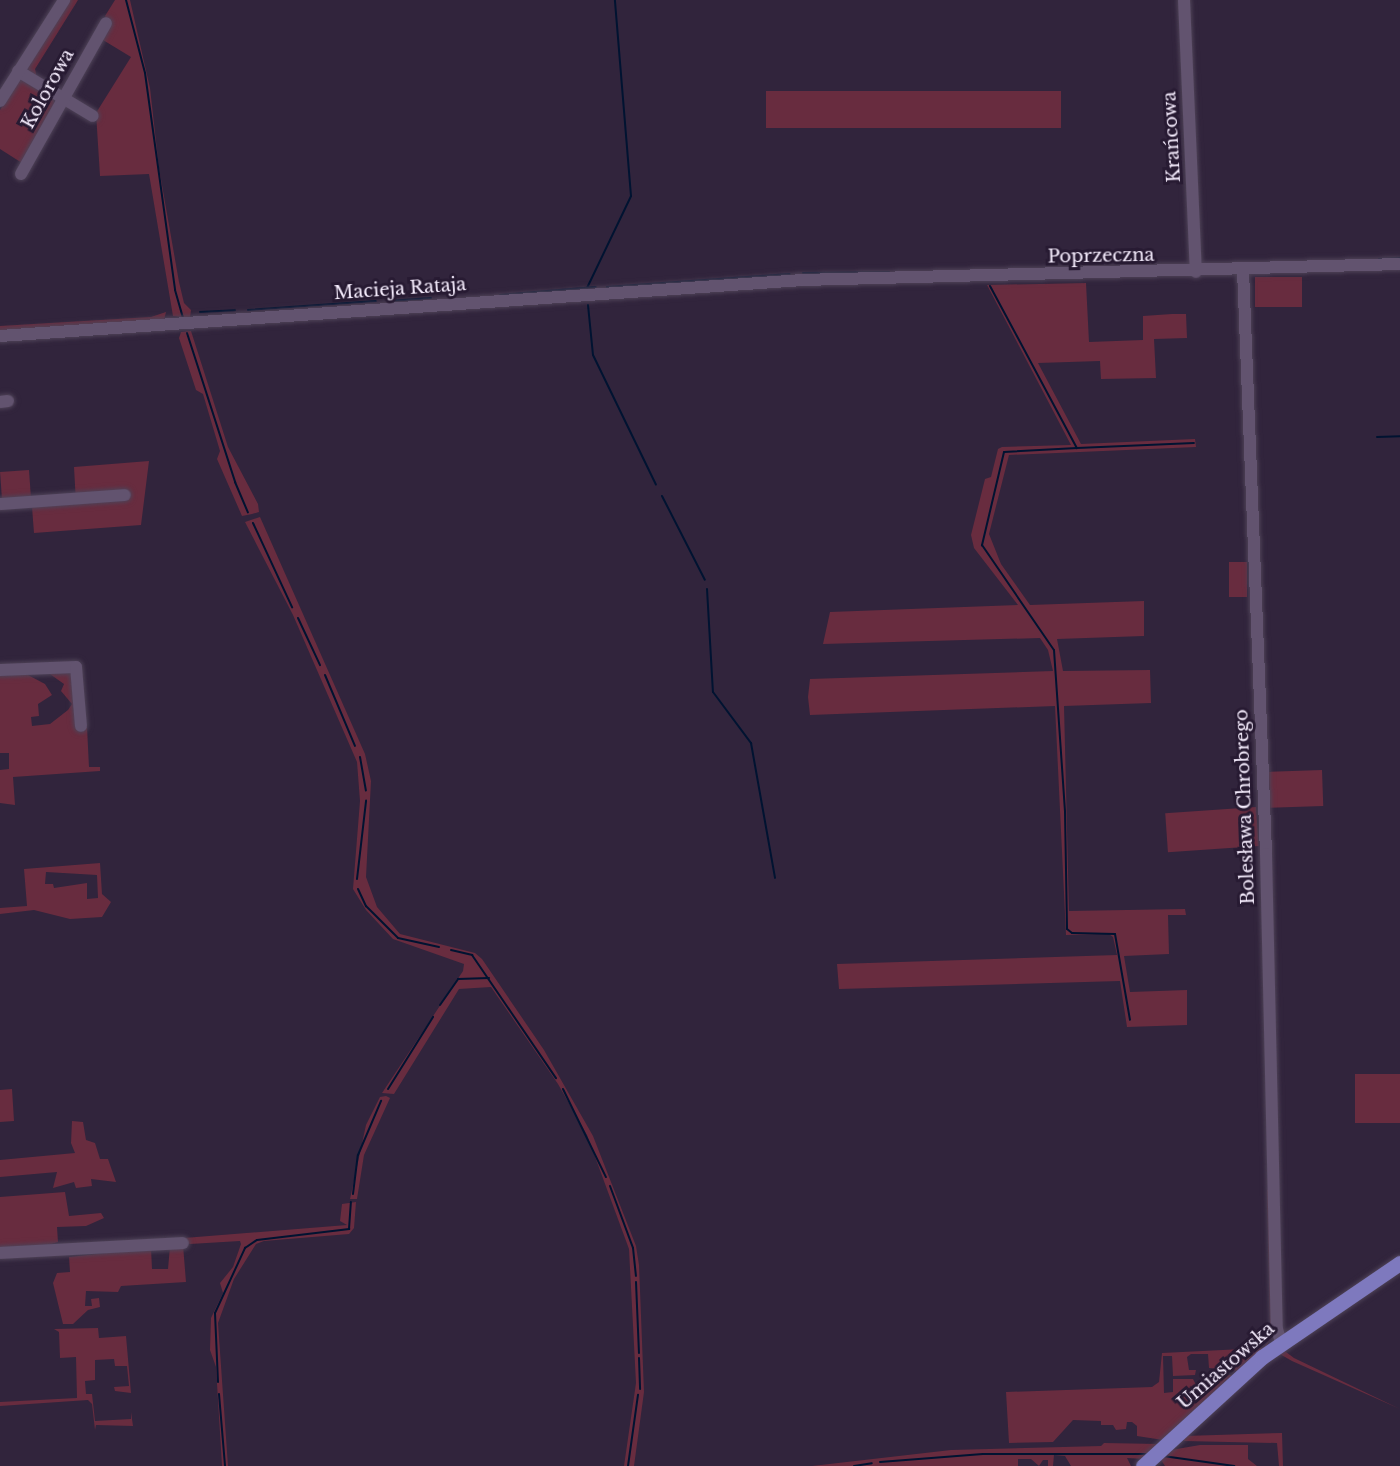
<!DOCTYPE html>
<html>
<head>
<meta charset="utf-8">
<style>
	body { margin:0 }
	#map { position:relative; width:1400px; height:1466px; overflow:hidden; background:#31243c; font-family:"Libre Baskerville",serif }
	div>[style] { position:absolute }
	[style*='--x'] { left:calc(var(--x)*1px); top:calc(var(--y)*1px); width:calc(var(--w)*1px); rotate:calc(var(--a)*1deg) }
	.green>* { inset:0; background:#682c3f; transform-origin:0 0 }
	.stream>* { height:2px; margin:-1px; padding:0 1px; transform-origin:1px; border-radius:1px; background:#001331 }
	.roads { filter:drop-shadow(0 0 2px #4e4257) drop-shadow(0 0 2px #4e4257) }
	.minor>* { height:12px; margin:-6px; padding:0 6px; transform-origin:6px; border-radius:6px; background:#62536f }
	.major>* { height:15px; margin:-7.5px; padding:0 7.5px; transform-origin:7.5px; border-radius:7.5px; background:#7e79be }
	span { translate:-50% -50%; white-space:nowrap; text-align:center; line-height:1.15; -webkit-text-stroke:6px #271a32; paint-order:stroke }
	.street-label { font-size:18px; color:#f5ecfd }
</style>
</head>
<body>
<div id="map">
	<div class="green">
		<i style="clip-path:polygon(68px 0,78px 0,35px 69px,37px 78px,28px 72px,27px 65px)"></i>
		<i style="clip-path:polygon(115px 0,130px 0,150px 88px,159px 168px,179px 282px,184px 303px,191px 310px,190px 318px,173px 316px,149px 174px,100px 176px,96px 113px,131px 57px,103px 40px,109px 24px,105px 16px)"></i>
		<i style="clip-path:polygon(22px 80px,54px 100px,55px 107px,22px 163px,0 149px,0 110px,17px 81px)"></i>
		<i style="left:1061px;top:91px;width:37px;height:295px;rotate:90deg"></i>
		<i style="left:1302px;top:277px;width:30px;height:47px;rotate:90deg"></i>
		<i style="clip-path:polygon(1086px 283px,1089px 342px,1143px 340px,1143px 316px,1172px 314px,1186px 314px,1187px 338px,1154px 339px,1156px 378px,1101px 379px,1100px 361px,1038px 363px,1081px 444px,1195px 439px,1196px 447px,1009px 455px,989px 534px,1001px 564px,1030px 605px,1144px 601px,1144px 636px,1057px 639px,1063px 671px,1150px 670px,1151px 703px,1064px 706px,1069px 911px,1185px 909px,1186px 915px,1168px 915px,1169px 954px,1124px 956px,1130px 992px,1187px 990px,1187px 1025px,1127px 1027px,1120px 981px,839px 989px,837px 964px,1117px 955px,1113px 937px,1109px 934px,1066px 935px,1055px 706px,810px 715px,808px 697px,810px 679px,1053px 671px,1048px 650px,1040px 638px,823px 644px,830px 612px,1018px 605px,974px 548px,971px 535px,985px 479px,991px 477px,998px 449px,1002px 447px,1071px 445px,987px 285px)"></i>
		<i style="clip-path:polygon(166px 312px,164px 320px,0 331px,0 326px,151px 317px)"></i>
		<i style="clip-path:polygon(191px 331px,228px 447px,258px 504px,259px 512px,252px 514px,242px 516px,217px 459px,220px 451px,203px 394px,196px 390px,179px 338px,181px 332px)"></i>
		<i style="clip-path:polygon(149px 461px,141px 525px,34px 533px,32px 507px,76px 503px,74px 467px)"></i>
		<i style="left:29px;top:470px;width:28px;height:29px;rotate:86deg"></i>
		<i style="clip-path:polygon(260px 517px,365px 754px,371px 781px,366px 877px,377px 907px,400px 934px,475px 953px,482px 959px,544px 1050px,593px 1136px,636px 1246px,639px 1265px,644px 1392px,634px 1466px,624px 1466px,636px 1383px,629px 1249px,587px 1135px,558px 1084px,491px 987px,459px 989px,394px 1094px,382px 1093px,463px 971px,464px 964px,393px 939px,366px 910px,353px 889px,360px 801px,357px 762px,293px 615px,245px 522px)"></i>
		<i style="left:1247px;top:562px;width:35px;height:18px;rotate:90deg"></i>
		<i style="clip-path:polygon(72px 670px,81px 726px,87px 727px,89px 767px,100px 767px,100px 771px,13px 777px,15px 805px,0 803px,0 770px,9px 769px,9px 753px,0 753px,0 673px,28px 675px,45px 684px,52px 695px,38px 704px,39px 716px,31px 717px,32px 726px,50px 724px,68px 710px,72px 704px,61px 691px,64px 684px,47px 672px)"></i>
		<i style="left:1322px;top:770px;width:36px;height:53px;rotate:88deg"></i>
		<i style="left:1256px;top:807px;width:39px;height:91px;rotate:86deg"></i>
		<i style="clip-path:polygon(evenodd,100px 863px,102px 894px,111px 902px,102px 917px,70px 919px,34px 910px,0 914px,0 908px,27px 906px,24px 869px,100px 863px,46px 872px,97px 875px,98px 898px,87px 899px,87px 883px,54px 888px,53px 884px,45px 884px,46px 872px)"></i>
		<i style="left:1400px;top:1074px;width:49px;height:45px;rotate:90deg"></i>
		<i style="clip-path:polygon(12px 1089px,14px 1121px,0 1122px,0 1090px)"></i>
		<i style="clip-path:polygon(386px 1096px,390px 1098px,364px 1155px,357px 1199px,350px 1199px,366px 1125px,380px 1097px)"></i>
		<i style="clip-path:polygon(72px 1121px,83px 1122px,86px 1140px,95px 1143px,100px 1159px,108px 1159px,116px 1182px,91px 1179px,92px 1186px,76px 1188px,74px 1182px,53px 1188px,57px 1172px,0 1177px,0 1160px,75px 1153px,71px 1143px)"></i>
		<i style="clip-path:polygon(1267px 1190px,1269px 1190px,1273px 1334px,1265px 1348px,1240px 1371px,1209px 1368px,1208px 1354px,1191px 1354px,1187px 1357px,1189px 1370px,1196px 1370px,1195px 1375px,1173px 1376px,1172px 1356px,1163px 1356px,1164px 1393px,1173px 1392px,1173px 1379px,1193px 1379px,1197px 1387px,1204px 1386px,1204px 1376px,1232px 1375px,1163px 1440px,1137px 1436px,1137px 1426px,1132px 1422px,1127px 1422px,1126px 1429px,1116px 1430px,1113px 1425px,1101px 1425px,1101px 1421px,1073px 1420px,1053px 1442px,1009px 1443px,1006px 1392px,1152px 1387px,1159px 1382px,1162px 1353px,1263px 1348px,1269px 1341px,1270px 1323px)"></i>
		<i style="clip-path:polygon(65px 1192px,69px 1216px,101px 1213px,104px 1218px,86px 1226px,57px 1227px,58px 1242px,48px 1245px,0 1248px,0 1197px)"></i>
		<i style="clip-path:polygon(356px 1202px,354px 1228px,349px 1234px,264px 1241px,256px 1244px,234px 1279px,218px 1323px,228px 1466px,222px 1466px,216px 1367px,210px 1350px,211px 1318px,223px 1293px,220px 1283px,233px 1267px,241px 1244px,240px 1241px,190px 1244px,183px 1241px,184px 1238px,347px 1225px,340px 1221px,342px 1204px)"></i>
		<i style="clip-path:polygon(183px 1245px,186px 1282px,121px 1286px,118px 1292px,86px 1291px,85px 1306px,92px 1306px,91px 1299px,99px 1298px,100px 1307px,88px 1310px,73px 1324px,63px 1324px,53px 1283px,57px 1273px,70px 1272px,69px 1257px,151px 1248px,152px 1269px,168px 1269px,170px 1246px)"></i>
		<i style="clip-path:polygon(98px 1328px,99px 1338px,126px 1336px,131px 1393px,115px 1391px,114px 1387px,129px 1386px,127px 1366px,115px 1366px,114px 1359px,95px 1360px,95px 1380px,85px 1381px,86px 1394px,92px 1394px,95px 1421px,131px 1419px,131px 1412px,133px 1426px,96px 1425px,95px 1430px,92px 1404px,88px 1400px,0 1406px,0 1402px,77px 1398px,76px 1357px,60px 1358px,59px 1332px,54px 1329px)"></i>
		<i style="clip-path:polygon(1282px 1349px,1294px 1358px,1400px 1409px,1292px 1361px,1278px 1353px)"></i>
		<i style="clip-path:polygon(1282px 1433px,1283px 1466px,1279px 1466px,1277px 1443px,1184px 1441px,1184px 1436px)"></i>
		<i style="clip-path:polygon(1104px 1443px,1159px 1444px,1145px 1459px,1127px 1458px,1131px 1466px,1071px 1466px,1065px 1456px,1054px 1455px,1053px 1466px,1048px 1466px,1048px 1460px,1043px 1460px,1039px 1466px,1031px 1459px,1018px 1459px,1018px 1466px,812px 1466px,951px 1450px,1101px 1446px)"></i>
		<i style="clip-path:polygon(1200px 1445px,1248px 1445px,1248px 1459px,1257px 1466px,1165px 1466px,1161px 1460px,1165px 1451px)"></i>
	</div>
	<div class="stream">
		<i style="--x:126;--y:0;--w:75;--a:75.4"></i>
		<i style="--x:145;--y:73;--w:219;--a:82.1"></i>
		<i style="--x:175;--y:290;--w:29;--a:74"></i>
		<i style="--x:1379;--y:259;--w:21;--a:-3"></i>
		<i style="--x:803;--y:273;--w:86;--a:-0.7"></i>
		<i style="--x:990;--y:286;--w:184;--a:61.8"></i>
		<i style="--x:1077;--y:448;--w:73;--a:176.9"></i>
		<i style="--x:1004;--y:452;--w:96;--a:103.3"></i>
		<i style="--x:982;--y:545;--w:127;--a:55.6"></i>
		<i style="--x:1054;--y:650;--w:162;--a:86.1"></i>
		<i style="--x:1065;--y:812;--w:117;--a:89"></i>
		<i style="--x:1067;--y:929;--w:6;--a:39"></i>
		<i style="--x:1072;--y:933;--w:43;--a:1.3"></i>
		<i style="--x:1115;--y:934;--w:87;--a:80.1"></i>
		<i style="--x:607;--y:287;--w:183;--a:-4.1"></i>
		<i style="--x:587;--y:288;--w:102;--a:-64.4"></i>
		<i style="--x:631;--y:196;--w:197;--a:-94.7"></i>
		<i style="--x:500;--y:295;--w:96;--a:-4.8"></i>
		<i style="--x:389;--y:301;--w:42;--a:-4.1"></i>
		<i style="--x:588;--y:305;--w:50;--a:84.3"></i>
		<i style="--x:593;--y:355;--w:144;--a:64.1"></i>
		<i style="--x:248;--y:310;--w:128;--a:-4"></i>
		<i style="--x:200;--y:312;--w:35;--a:-3"></i>
		<i style="--x:187;--y:333;--w:157;--a:72.1"></i>
		<i style="--x:235;--y:482;--w:33;--a:67"></i>
		<i style="--x:1377;--y:437;--w:23;--a:-2"></i>
		<i style="--x:1077;--y:448;--w:117;--a:-2.4"></i>
		<i style="--x:662;--y:496;--w:94;--a:62.9"></i>
		<i style="--x:253;--y:523;--w:93;--a:65.1"></i>
		<i style="--x:707;--y:589;--w:103;--a:86.7"></i>
		<i style="--x:713;--y:692;--w:64;--a:53.3"></i>
		<i style="--x:751;--y:743;--w:137;--a:79.9"></i>
		<i style="--x:298;--y:618;--w:52;--a:64.9"></i>
		<i style="--x:325;--y:675;--w:77;--a:67.1"></i>
		<i style="--x:360;--y:757;--w:34;--a:80"></i>
		<i style="--x:357;--y:879;--w:79;--a:-83.4"></i>
		<i style="--x:358;--y:889;--w:19;--a:65"></i>
		<i style="--x:366;--y:906;--w:45;--a:45"></i>
		<i style="--x:398;--y:938;--w:42;--a:12.4"></i>
		<i style="--x:451;--y:950;--w:22;--a:13"></i>
		<i style="--x:472;--y:955;--w:149;--a:55.7"></i>
		<i style="--x:440;--y:1005;--w:32;--a:-55"></i>
		<i style="--x:458;--y:979;--w:31;--a:-2"></i>
		<i style="--x:388;--y:1089;--w:85;--a:-58"></i>
		<i style="--x:563;--y:1089;--w:98;--a:64"></i>
		<i style="--x:610;--y:1186;--w:66;--a:69.6"></i>
		<i style="--x:633;--y:1248;--w:28;--a:84"></i>
		<i style="--x:353;--y:1194;--w:39;--a:-83"></i>
		<i style="--x:358;--y:1155;--w:59;--a:-66.9"></i>
		<i style="--x:636;--y:1282;--w:71;--a:87.6"></i>
		<i style="--x:639;--y:1358;--w:31;--a:88"></i>
		<i style="--x:218;--y:1382;--w:69;--a:-92.5"></i>
		<i style="--x:215;--y:1313;--w:72;--a:-65.2"></i>
		<i style="--x:245;--y:1248;--w:14;--a:-34"></i>
		<i style="--x:257;--y:1240;--w:93;--a:-6.8"></i>
		<i style="--x:349;--y:1229;--w:27;--a:-86"></i>
		<i style="--x:219;--y:1394;--w:72;--a:85.2"></i>
		<i style="--x:1163;--y:1456;--w:72;--a:8"></i>
		<i style="--x:880;--y:1462;--w:103;--a:-4.4"></i>
		<i style="--x:983;--y:1454;--w:163;--a:0"></i>
		<i style="--x:628;--y:1466;--w:72;--a:-82"></i>
		<i style="--x:854;--y:1466;--w:18;--a:-9"></i>
	</div>
	<div class="roads">
		<div class="minor">
			<i style="--x:1184;--y:0;--w:272;--a:87.5"></i>
			<i style="--x:18;--y:71;--w:87;--a:31"></i>
			<i style="--x:0;--y:101;--w:120;--a:-57.6"></i>
			<i style="--x:21;--y:174;--w:173;--a:-60.6"></i>
			<i style="--x:1243;--y:270;--w:584;--a:87.74"></i>
			<i style="--x:1266;--y:854;--w:475;--a:88.7"></i>
			<i style="--x:1277;--y:1329;--w:14;--a:73"></i>
			<i style="--x:0;--y:336;--w:804;--a:-3.99"></i>
			<i style="--x:802;--y:280;--w:598;--a:-1.53"></i>
			<i style="--x:0;--y:402;--w:8;--a:-7"></i>
			<i style="--x:0;--y:504;--w:125;--a:-4.1"></i>
			<i style="--x:0;--y:670;--w:76;--a:-2.3"></i>
			<i style="--x:76;--y:667;--w:59;--a:85.2"></i>
			<i style="--x:0;--y:1253;--w:183;--a:-3.1"></i>
		</div>
		<div class="major">
			<i style="--x:1143;--y:1466;--w:161;--a:-42.5"></i>
			<i style="--x:1262;--y:1357;--w:167;--a:-34.3"></i>
		</div>
	</div>
	<div class="street-label">
		<span style="left:48px;top:89px;rotate:-61deg">Kolorowa</span>
		<span style="left:1172px;top:137px;rotate:-93deg">Krańcowa</span>
		<span style="left:1101px;top:256px;rotate:-1deg">Poprzeczna</span>
		<span style="left:400px;top:289px;rotate:-4deg">Macieja Rataja</span>
		<span style="left:1245px;top:807px;rotate:-92deg">Bolesława Chrobrego</span>
		<span style="left:1226px;top:1366px;rotate:-41deg">Umiastowska</span>
	</div>
</div>
</body>
</html>
